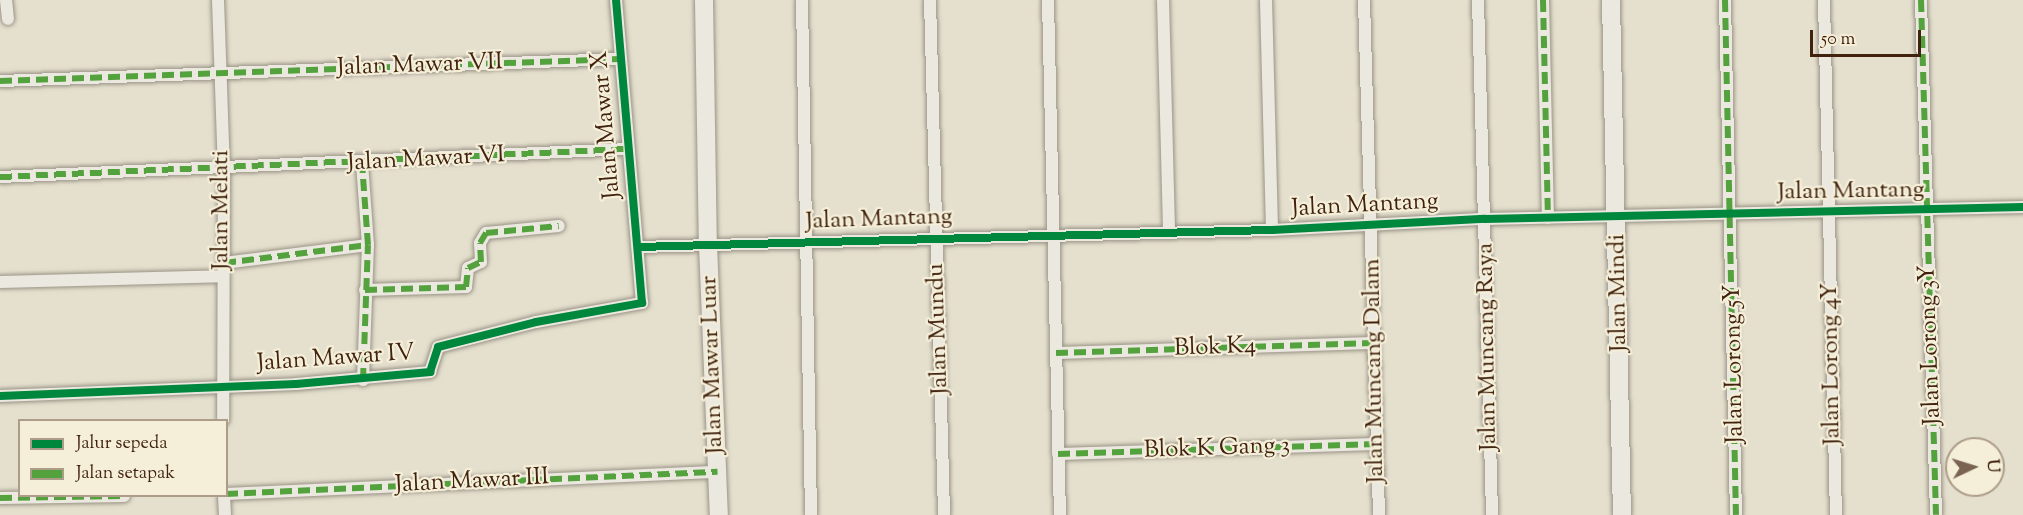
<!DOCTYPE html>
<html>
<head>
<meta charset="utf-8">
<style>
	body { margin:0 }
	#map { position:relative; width:2023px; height:515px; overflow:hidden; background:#e5e0ce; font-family:"Sorts Mill Goudy",serif }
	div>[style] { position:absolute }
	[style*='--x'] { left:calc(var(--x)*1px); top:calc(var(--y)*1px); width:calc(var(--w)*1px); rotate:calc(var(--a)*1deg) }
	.roads { filter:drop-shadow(0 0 2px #9a9386) drop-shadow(0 0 2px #9a9386) }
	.street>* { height:12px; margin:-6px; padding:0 6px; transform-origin:6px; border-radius:6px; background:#ebe8df }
	.secondary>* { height:18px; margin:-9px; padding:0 9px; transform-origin:9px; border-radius:9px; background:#ebe8df }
	.quiet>* { height:6px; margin-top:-3px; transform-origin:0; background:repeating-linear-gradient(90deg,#54a23e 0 12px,transparent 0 18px) }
	.cycleway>* { height:8px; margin:-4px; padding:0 4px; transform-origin:4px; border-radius:4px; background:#00873e }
	span { translate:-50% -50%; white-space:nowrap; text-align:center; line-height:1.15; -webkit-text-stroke:4.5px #f5efd9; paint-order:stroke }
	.street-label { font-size:24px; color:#40220e }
	.legend { position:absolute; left:18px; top:419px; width:210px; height:78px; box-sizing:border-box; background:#f5efd9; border:2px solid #ad9d88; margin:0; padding:8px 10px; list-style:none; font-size:18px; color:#40220e }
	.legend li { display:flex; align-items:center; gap:12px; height:30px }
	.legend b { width:30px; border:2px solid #ad9d88 }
	.north { position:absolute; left:1945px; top:437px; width:60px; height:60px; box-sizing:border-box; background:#f5efd9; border:2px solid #ad9d88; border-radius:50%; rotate:86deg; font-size:16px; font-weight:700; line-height:24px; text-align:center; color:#40220e }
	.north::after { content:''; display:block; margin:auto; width:21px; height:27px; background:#7a6451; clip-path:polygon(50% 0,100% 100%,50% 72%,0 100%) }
	.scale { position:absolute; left:1810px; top:30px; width:111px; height:27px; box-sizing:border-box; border:3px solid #40220e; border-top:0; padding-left:8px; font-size:18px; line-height:21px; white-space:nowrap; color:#40220e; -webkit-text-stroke:4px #f5efd9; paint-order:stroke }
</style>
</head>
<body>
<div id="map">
	<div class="roads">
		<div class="street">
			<i style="--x:6;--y:0;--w:19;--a:84"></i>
			<i style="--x:218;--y:0;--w:169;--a:88"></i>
			<i style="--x:224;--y:169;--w:251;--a:90.2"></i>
			<i style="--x:802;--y:0;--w:515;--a:89"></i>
			<i style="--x:930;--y:0;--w:515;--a:88.44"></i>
			<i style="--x:1048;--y:0;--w:515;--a:88.67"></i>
			<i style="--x:1163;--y:0;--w:232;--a:88.5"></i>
			<i style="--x:1266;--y:0;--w:230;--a:88.5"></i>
			<i style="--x:1364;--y:0;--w:515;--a:88.33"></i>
			<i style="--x:1478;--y:0;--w:515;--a:88.44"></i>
			<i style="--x:1543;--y:0;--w:218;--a:88.7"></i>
			<i style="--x:1725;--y:0;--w:515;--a:88.78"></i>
			<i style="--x:1824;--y:0;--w:515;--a:88.67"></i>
			<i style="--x:1921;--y:0;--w:515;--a:88.33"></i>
			<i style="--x:0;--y:81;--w:620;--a:-2.03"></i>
			<i style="--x:0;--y:177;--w:629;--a:-2.55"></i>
			<i style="--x:638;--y:247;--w:634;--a:-1.54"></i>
			<i style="--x:1272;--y:230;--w:213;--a:-3"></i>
			<i style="--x:1485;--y:219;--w:538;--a:-1.28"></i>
			<i style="--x:224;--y:263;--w:145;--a:-7.1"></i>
			<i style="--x:368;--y:245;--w:81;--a:-94.2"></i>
			<i style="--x:0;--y:282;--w:222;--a:-1.5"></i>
			<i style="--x:365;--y:290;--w:101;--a:-1.7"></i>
			<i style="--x:466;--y:287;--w:19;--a:-84"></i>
			<i style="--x:468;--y:268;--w:14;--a:-25"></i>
			<i style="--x:481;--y:262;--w:19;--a:-93"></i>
			<i style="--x:480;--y:243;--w:12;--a:-59"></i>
			<i style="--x:486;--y:233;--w:73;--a:-5.5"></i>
			<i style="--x:1056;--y:353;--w:317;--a:-1.8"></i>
			<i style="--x:363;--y:380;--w:135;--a:-87.9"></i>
			<i style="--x:0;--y:396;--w:296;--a:-2.3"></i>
			<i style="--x:296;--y:384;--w:135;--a:-5.1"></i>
			<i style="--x:430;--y:372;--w:26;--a:-72"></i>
			<i style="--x:438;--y:347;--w:101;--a:-14.3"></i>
			<i style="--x:536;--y:322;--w:108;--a:-10.2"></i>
			<i style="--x:642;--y:303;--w:304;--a:-94.9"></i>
			<i style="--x:1058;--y:454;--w:319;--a:-1.8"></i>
			<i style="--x:226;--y:494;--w:492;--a:-2.6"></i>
			<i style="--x:224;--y:496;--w:19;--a:87"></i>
			<i style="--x:0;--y:498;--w:124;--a:-0.9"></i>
		</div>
		<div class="secondary">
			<i style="--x:704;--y:0;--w:245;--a:89.1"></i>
			<i style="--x:708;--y:245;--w:270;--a:87.7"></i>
			<i style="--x:1611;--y:0;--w:515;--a:88.78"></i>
		</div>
	</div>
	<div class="quiet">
		<i style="--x:1543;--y:0;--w:218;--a:88.7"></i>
		<i style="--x:1725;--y:0;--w:515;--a:88.78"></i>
		<i style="--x:1921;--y:0;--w:515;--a:88.33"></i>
		<i style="--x:0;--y:81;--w:620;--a:-2.03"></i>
		<i style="--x:0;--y:177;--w:629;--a:-2.55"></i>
		<i style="--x:224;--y:263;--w:145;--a:-7.1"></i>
		<i style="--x:368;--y:245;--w:81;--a:-94.2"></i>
		<i style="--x:365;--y:290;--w:101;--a:-1.7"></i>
		<i style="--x:466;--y:287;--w:19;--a:-84"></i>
		<i style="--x:468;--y:268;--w:14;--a:-25"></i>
		<i style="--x:481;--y:262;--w:19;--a:-93"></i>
		<i style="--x:480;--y:243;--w:12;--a:-59"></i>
		<i style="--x:486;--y:233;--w:73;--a:-5.5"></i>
		<i style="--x:1056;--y:353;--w:317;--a:-1.8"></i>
		<i style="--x:363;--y:380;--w:135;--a:-87.9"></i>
		<i style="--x:1058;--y:454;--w:319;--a:-1.8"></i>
		<i style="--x:226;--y:494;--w:492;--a:-2.6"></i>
		<i style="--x:0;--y:498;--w:124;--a:-0.9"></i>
	</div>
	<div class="cycleway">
		<i style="--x:638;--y:247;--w:634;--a:-1.54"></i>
		<i style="--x:1272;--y:230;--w:213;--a:-3"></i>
		<i style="--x:1485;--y:219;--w:538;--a:-1.28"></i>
		<i style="--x:0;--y:396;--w:296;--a:-2.3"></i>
		<i style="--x:296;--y:384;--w:135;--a:-5.1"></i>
		<i style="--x:430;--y:372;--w:26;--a:-72"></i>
		<i style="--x:438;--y:347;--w:101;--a:-14.3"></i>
		<i style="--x:536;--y:322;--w:108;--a:-10.2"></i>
		<i style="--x:642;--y:303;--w:304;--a:-94.9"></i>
	</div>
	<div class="street-label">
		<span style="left:420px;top:66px;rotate:-2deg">Jalan Mawar VII</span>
		<span style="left:607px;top:125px;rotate:-95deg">Jalan Mawar X</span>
		<span style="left:426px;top:160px;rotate:-3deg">Jalan Mawar VI</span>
		<span style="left:1851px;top:192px;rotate:-1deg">Jalan Mantang</span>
		<span style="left:1365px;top:206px;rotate:-3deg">Jalan Mantang</span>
		<span style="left:222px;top:210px;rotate:-90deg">Jalan Melati</span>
		<span style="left:879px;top:220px;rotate:-2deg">Jalan Mantang</span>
		<span style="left:1619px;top:293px;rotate:-91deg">Jalan Mindi</span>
		<span style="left:939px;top:329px;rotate:-92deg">Jalan Mundu</span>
		<span style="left:1931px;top:345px;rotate:-92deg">Jalan Lorong 3Y</span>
		<span style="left:1488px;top:347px;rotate:-91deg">Jalan Muncang Raya</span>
		<span style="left:1215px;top:348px;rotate:-2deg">Blok K4</span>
		<span style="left:336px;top:359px;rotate:-4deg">Jalan Mawar IV</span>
		<span style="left:1735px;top:364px;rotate:-91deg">Jalan Lorong 5Y</span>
		<span style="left:1832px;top:364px;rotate:-91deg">Jalan Lorong 4Y</span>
		<span style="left:713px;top:365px;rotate:-92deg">Jalan Mawar Luar</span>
		<span style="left:1375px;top:371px;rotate:-91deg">Jalan Muncang Dalam</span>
		<span style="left:1217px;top:449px;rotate:-2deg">Blok K Gang 3</span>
		<span style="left:472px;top:482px;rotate:-3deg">Jalan Mawar III</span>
	</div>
	<ul class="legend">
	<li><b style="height:8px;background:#00873e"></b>Jalur sepeda</li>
	<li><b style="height:8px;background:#54a23e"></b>Jalan setapak</li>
	</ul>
	<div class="north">U</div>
	<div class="scale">50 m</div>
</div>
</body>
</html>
